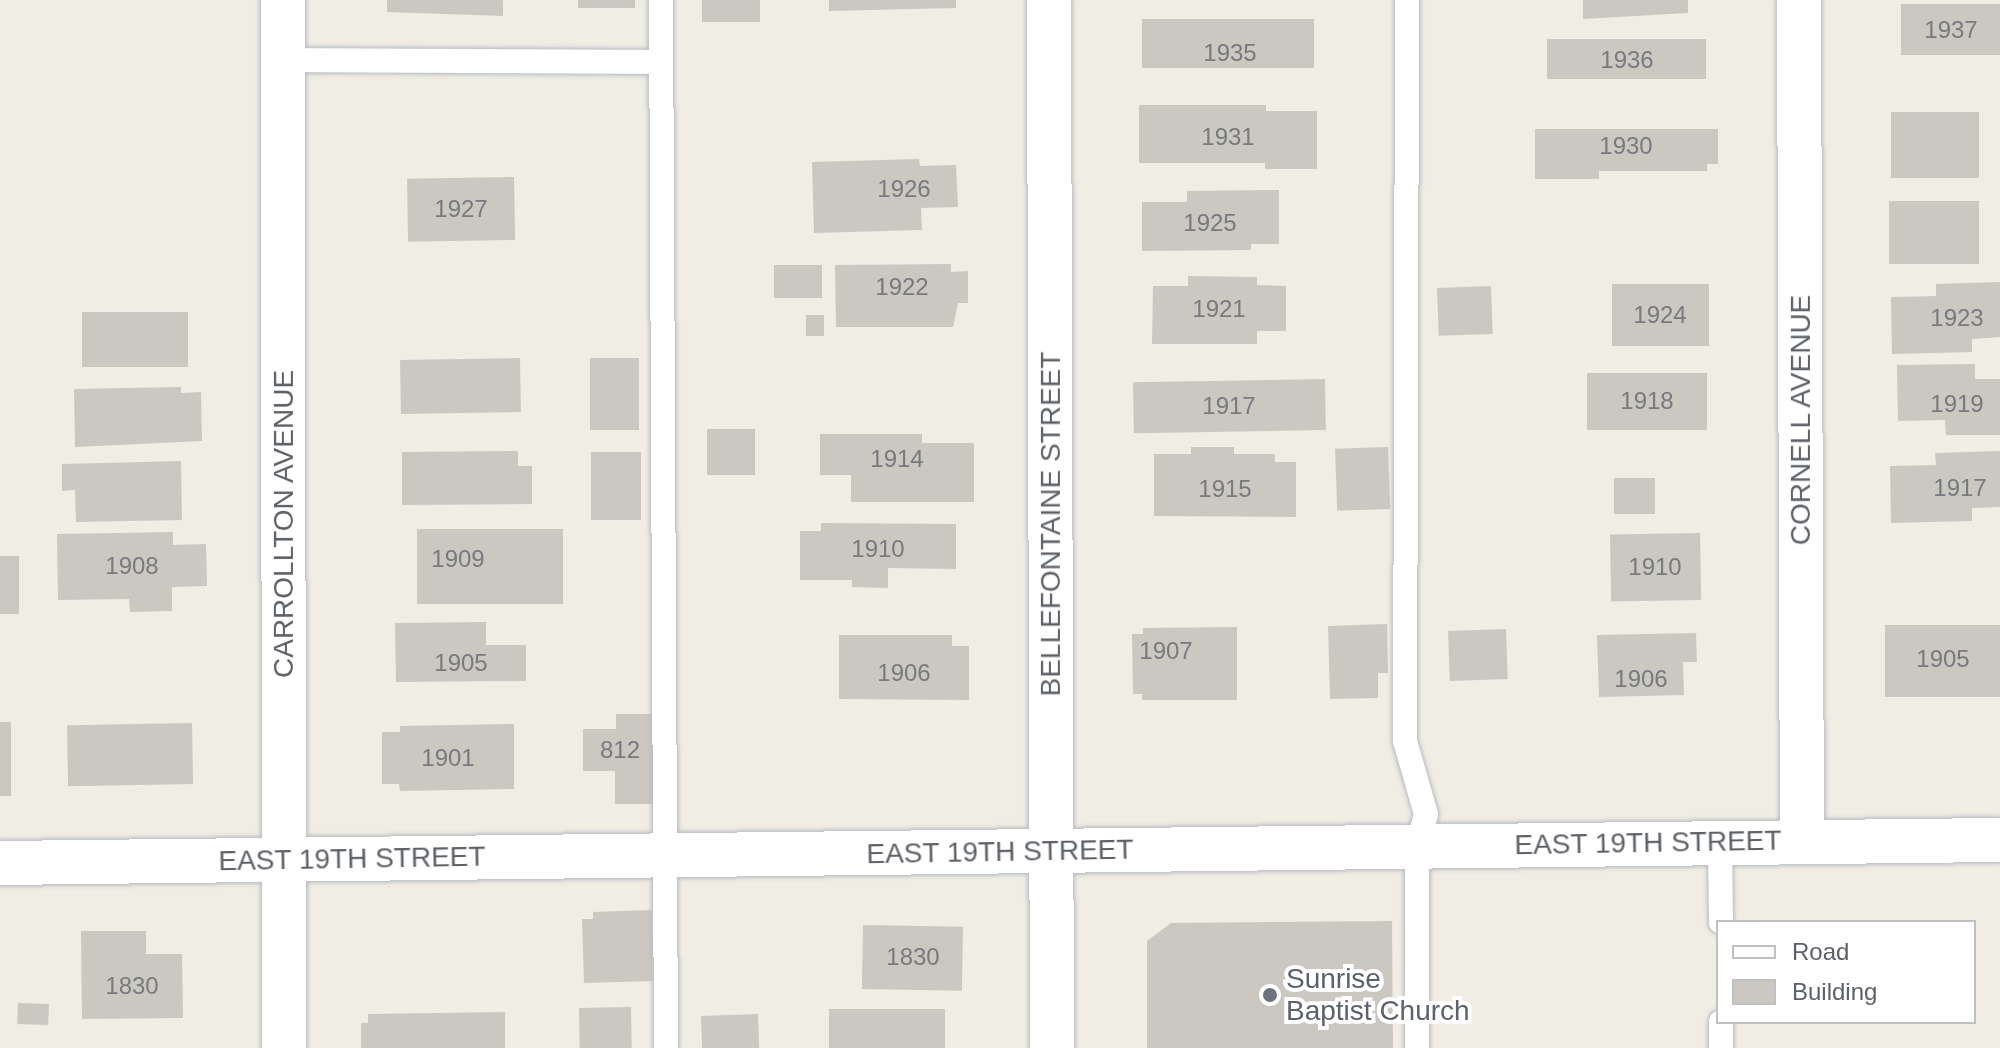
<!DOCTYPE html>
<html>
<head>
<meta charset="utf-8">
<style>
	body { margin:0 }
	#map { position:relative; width:2000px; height:1048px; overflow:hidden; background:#f0ede5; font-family:Helvetica,sans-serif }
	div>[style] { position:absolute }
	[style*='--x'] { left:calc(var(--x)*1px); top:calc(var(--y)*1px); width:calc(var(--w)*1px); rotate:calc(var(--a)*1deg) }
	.building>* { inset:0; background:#cbc8c2; transform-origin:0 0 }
	.roads { filter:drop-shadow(0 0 2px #b7bbbf) drop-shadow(0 0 2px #b7bbbf) }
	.service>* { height:24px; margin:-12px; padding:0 12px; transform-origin:12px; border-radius:12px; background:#fff }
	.minor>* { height:44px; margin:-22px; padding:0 22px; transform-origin:22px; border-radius:22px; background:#fff }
	.dots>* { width:22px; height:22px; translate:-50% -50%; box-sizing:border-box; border:4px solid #fff; border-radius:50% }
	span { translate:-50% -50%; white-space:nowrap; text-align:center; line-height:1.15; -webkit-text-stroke:8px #fff; paint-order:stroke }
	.number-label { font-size:24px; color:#787b7d }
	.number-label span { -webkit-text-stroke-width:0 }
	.street-label { font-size:28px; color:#5d6166 }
	.worship-label { font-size:28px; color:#5b616d }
	.left { translate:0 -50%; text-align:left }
	.legend { position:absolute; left:1716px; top:920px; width:260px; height:104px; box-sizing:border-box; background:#fff; border:2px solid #bec0c2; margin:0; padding:10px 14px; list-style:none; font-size:24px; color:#5d6166 }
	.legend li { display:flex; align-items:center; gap:16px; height:40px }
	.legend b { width:40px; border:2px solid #bec0c2 }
</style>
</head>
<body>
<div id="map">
	<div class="building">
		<i style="clip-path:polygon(387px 0,503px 0,503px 16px,387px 12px)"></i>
		<i style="left:578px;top:0;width:57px;height:8px"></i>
		<i style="left:702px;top:0;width:58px;height:22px"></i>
		<i style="clip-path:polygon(829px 0,956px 0,956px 8px,829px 11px)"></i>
		<i style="clip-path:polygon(1583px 0,1688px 0,1688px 13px,1583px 19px)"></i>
		<i style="left:1901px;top:4px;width:99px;height:51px"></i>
		<i style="left:1314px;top:19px;width:49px;height:172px;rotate:90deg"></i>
		<i style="left:1547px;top:39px;width:159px;height:40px"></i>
		<i style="clip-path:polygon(1139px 105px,1266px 105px,1266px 111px,1317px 111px,1317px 169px,1265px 169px,1265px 163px,1139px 163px)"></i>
		<i style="left:1979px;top:112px;width:66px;height:88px;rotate:90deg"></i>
		<i style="clip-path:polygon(1535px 129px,1718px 129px,1718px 164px,1707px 164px,1707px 171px,1599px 171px,1599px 179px,1535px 179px)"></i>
		<i style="clip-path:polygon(919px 159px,920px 166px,956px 165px,958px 207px,921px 208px,922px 230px,814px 233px,812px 162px)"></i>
		<i style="left:514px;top:177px;width:63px;height:107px;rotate:89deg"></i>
		<i style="clip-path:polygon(1279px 190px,1279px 244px,1251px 244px,1251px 250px,1142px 251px,1142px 202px,1187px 202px,1187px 191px)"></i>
		<i style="left:1889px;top:201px;width:90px;height:63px"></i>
		<i style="clip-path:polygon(951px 264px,951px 272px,968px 271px,968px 303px,958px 303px,953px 327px,836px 327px,835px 265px)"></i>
		<i style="left:774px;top:265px;width:48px;height:33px"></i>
		<i style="clip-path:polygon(1188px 276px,1257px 277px,1257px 285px,1286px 286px,1286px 331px,1257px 331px,1257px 344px,1152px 344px,1153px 286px,1188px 286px)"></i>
		<i style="clip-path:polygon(2000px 282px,2000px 337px,1972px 339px,1972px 352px,1892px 354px,1891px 297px,1936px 296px,1936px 284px)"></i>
		<i style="left:1612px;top:284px;width:97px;height:62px"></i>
		<i style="left:1491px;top:286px;width:48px;height:54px;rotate:88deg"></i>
		<i style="left:82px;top:312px;width:106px;height:55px"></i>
		<i style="left:806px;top:315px;width:18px;height:21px"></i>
		<i style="left:520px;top:358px;width:54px;height:120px;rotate:89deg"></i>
		<i style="left:590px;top:358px;width:49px;height:72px"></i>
		<i style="clip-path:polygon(1975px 364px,1975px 379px,2000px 379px,2000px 435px,1946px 435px,1945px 420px,1898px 421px,1897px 365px)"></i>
		<i style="left:1587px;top:373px;width:120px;height:57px"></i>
		<i style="left:1325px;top:379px;width:51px;height:192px;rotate:89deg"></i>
		<i style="clip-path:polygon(181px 387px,181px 393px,201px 392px,202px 441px,75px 447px,74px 389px)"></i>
		<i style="left:707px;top:429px;width:48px;height:46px"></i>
		<i style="clip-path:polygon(820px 434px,922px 434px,922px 443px,974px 443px,974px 502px,851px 502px,851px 475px,820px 475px)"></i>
		<i style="clip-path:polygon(1191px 447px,1234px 447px,1234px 454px,1275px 454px,1275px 462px,1296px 462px,1296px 517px,1154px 516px,1154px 454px,1191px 454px)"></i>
		<i style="left:1388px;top:447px;width:62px;height:53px;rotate:88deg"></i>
		<i style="clip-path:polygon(518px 451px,518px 466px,532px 466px,532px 504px,402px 505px,402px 452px)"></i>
		<i style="clip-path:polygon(2000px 451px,2000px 507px,1972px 508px,1972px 521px,1891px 523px,1890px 466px,1936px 465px,1935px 453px)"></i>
		<i style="left:591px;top:452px;width:50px;height:68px"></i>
		<i style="clip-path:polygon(181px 461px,182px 520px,76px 522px,75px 490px,62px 491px,62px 464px)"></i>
		<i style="left:1614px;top:478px;width:41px;height:36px"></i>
		<i style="clip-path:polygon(821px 523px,956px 524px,956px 569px,888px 568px,888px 588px,852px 587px,852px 580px,800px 580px,800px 531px,821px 531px)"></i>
		<i style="left:417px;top:529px;width:146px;height:75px"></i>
		<i style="clip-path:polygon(173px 532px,173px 545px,206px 544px,207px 586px,172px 587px,172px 611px,130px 612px,129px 599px,58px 600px,57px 534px)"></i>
		<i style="left:1700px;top:533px;width:67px;height:90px;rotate:89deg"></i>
		<i style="left:0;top:556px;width:19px;height:58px"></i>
		<i style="clip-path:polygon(486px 622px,486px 645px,526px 645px,526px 681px,396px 682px,395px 623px)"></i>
		<i style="clip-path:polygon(1387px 624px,1388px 673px,1378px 673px,1378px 698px,1330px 699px,1328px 626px)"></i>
		<i style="left:2000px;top:625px;width:72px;height:115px;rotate:90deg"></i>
		<i style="clip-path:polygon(1237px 627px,1237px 700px,1142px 700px,1142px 694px,1133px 694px,1132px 634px,1143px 634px,1143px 628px)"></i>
		<i style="left:1506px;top:629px;width:50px;height:58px;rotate:88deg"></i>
		<i style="clip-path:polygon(1696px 633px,1697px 662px,1683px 662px,1684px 695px,1599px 697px,1597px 635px)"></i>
		<i style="clip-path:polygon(839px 635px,952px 635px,952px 646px,969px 646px,969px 700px,839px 699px)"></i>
		<i style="clip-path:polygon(616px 714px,658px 714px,658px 804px,615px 804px,615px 771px,583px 771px,583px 729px,616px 729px)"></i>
		<i style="left:0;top:722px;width:11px;height:74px"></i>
		<i style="left:192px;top:723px;width:61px;height:125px;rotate:89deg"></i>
		<i style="clip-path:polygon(514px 724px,514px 789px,400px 791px,399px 784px,382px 784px,382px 732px,400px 732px,400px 726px)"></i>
		<i style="clip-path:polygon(652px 910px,653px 981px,584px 983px,582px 919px,593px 919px,593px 912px)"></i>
		<i style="clip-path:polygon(1392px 921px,1393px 1048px,1147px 1048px,1147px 941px,1171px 923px)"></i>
		<i style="left:863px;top:925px;width:100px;height:64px;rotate:1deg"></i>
		<i style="clip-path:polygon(81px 931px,146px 931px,146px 954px,182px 954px,183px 1018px,82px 1019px)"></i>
		<i style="left:18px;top:1003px;width:31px;height:21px;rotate:2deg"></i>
		<i style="left:631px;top:1007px;width:41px;height:52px;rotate:89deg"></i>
		<i style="left:829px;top:1009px;width:116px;height:39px"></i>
		<i style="clip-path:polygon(505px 1012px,505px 1048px,361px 1048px,361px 1023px,368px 1023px,368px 1014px)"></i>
		<i style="left:758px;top:1014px;width:34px;height:57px;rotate:88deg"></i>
	</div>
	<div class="roads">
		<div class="service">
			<i style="--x:661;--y:0;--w:1048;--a:89.73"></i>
			<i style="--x:1407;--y:0;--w:741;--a:90.15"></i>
			<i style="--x:1405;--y:741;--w:76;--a:74"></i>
			<i style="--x:1426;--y:814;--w:34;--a:105"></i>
			<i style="--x:1417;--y:847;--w:201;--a:90"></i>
			<i style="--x:283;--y:60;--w:378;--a:0.3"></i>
			<i style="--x:1720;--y:842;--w:80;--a:89.3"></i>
			<i style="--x:1721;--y:1022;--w:26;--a:90"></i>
		</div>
		<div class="minor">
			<i style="--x:283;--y:0;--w:1048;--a:89.95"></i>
			<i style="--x:1049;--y:0;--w:1048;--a:89.84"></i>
			<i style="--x:1799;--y:0;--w:840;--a:89.8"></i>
			<i style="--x:0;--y:863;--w:2000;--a:-0.66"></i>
		</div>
	</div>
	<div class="dots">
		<i style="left:1270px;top:995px;background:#6b7280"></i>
	</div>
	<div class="number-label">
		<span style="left:1951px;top:30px">1937</span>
		<span style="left:1230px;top:53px">1935</span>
		<span style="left:1627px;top:60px">1936</span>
		<span style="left:1228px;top:137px">1931</span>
		<span style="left:1626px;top:146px">1930</span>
		<span style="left:904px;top:189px">1926</span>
		<span style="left:461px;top:209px">1927</span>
		<span style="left:1210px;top:223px">1925</span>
		<span style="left:902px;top:287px">1922</span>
		<span style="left:1219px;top:309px">1921</span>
		<span style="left:1660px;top:315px">1924</span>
		<span style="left:1957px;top:318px">1923</span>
		<span style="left:1647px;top:401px">1918</span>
		<span style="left:1957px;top:404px">1919</span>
		<span style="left:1229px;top:406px">1917</span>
		<span style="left:897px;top:459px">1914</span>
		<span style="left:1960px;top:488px">1917</span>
		<span style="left:1225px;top:489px">1915</span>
		<span style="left:878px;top:549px">1910</span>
		<span style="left:458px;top:559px">1909</span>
		<span style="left:132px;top:566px">1908</span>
		<span style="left:1655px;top:567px">1910</span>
		<span style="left:1166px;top:651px">1907</span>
		<span style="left:1943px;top:659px">1905</span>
		<span style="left:461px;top:663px">1905</span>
		<span style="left:904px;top:673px">1906</span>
		<span style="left:1641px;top:679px">1906</span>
		<span style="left:620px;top:750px">812</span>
		<span style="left:448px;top:758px">1901</span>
		<span style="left:913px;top:957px">1830</span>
		<span style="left:132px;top:986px">1830</span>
	</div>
	<div class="street-label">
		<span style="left:1801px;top:420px;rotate:-90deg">CORNELL AVENUE</span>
		<span style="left:284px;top:524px;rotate:-90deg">CARROLLTON AVENUE</span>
		<span style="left:1051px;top:524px;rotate:-90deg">BELLEFONTAINE STREET</span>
		<span style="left:1648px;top:843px;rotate:-1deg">EAST 19TH STREET</span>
		<span style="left:1000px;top:852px;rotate:-1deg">EAST 19TH STREET</span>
		<span style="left:352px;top:859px;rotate:-1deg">EAST 19TH STREET</span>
	</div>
	<div class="worship-label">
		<span class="left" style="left:1286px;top:995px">Sunrise<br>Baptist Church</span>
	</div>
	<ul class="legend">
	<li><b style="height:10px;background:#fff"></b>Road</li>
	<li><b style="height:22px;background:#cbc8c2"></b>Building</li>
	</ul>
</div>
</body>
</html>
